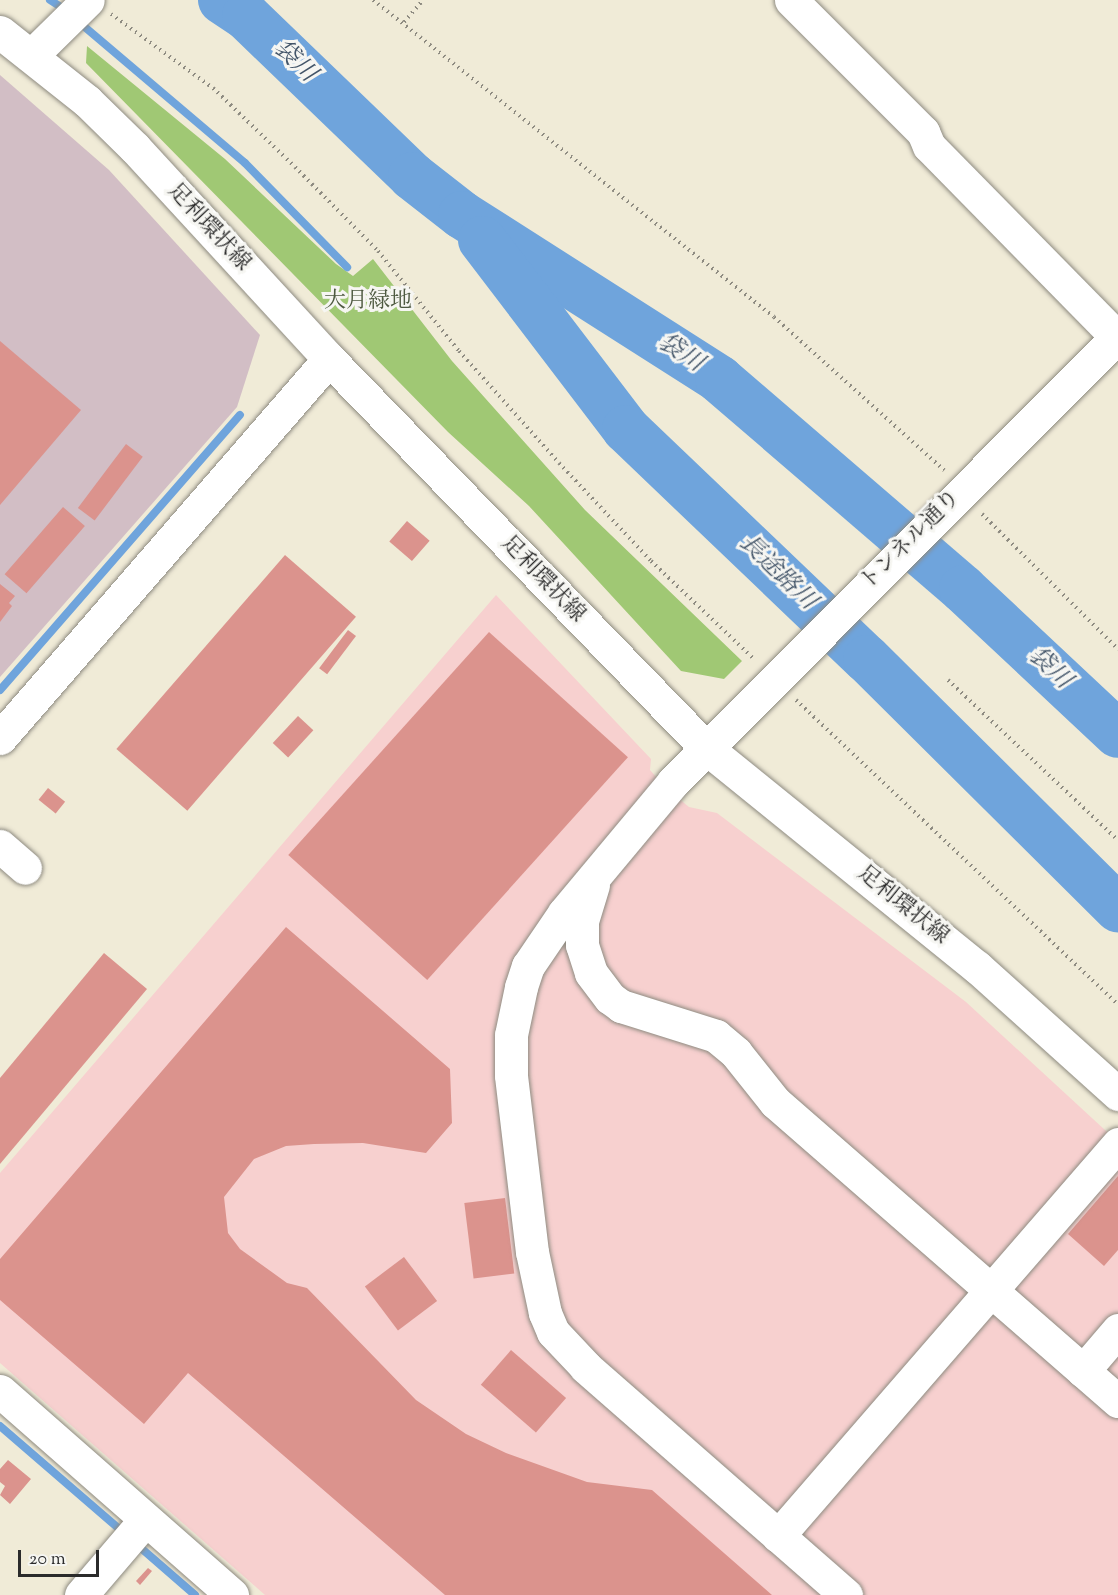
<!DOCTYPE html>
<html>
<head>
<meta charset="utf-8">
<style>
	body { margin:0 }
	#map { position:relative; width:1118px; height:1595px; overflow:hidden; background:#f0ebd7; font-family:"Sorts Mill Goudy","Noto Serif JP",serif }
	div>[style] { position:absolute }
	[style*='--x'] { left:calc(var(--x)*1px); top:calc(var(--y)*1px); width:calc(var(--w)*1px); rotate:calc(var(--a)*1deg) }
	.built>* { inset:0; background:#f7d0cf }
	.industrial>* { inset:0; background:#d2bec5 }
	.green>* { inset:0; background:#a0c874 }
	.stream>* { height:8px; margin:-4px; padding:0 4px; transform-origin:4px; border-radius:4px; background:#6fa4dc }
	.river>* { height:48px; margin:-24px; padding:0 24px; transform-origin:24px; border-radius:24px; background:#6fa4dc }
	.building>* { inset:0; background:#db938d; transform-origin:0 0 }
	.path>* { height:4px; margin-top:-2px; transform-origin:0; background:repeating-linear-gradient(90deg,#8e8b81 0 1.5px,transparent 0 6px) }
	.roads { filter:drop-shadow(0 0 2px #8e8b81) drop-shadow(0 0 2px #8e8b81) }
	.minor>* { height:33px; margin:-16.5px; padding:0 16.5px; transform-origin:16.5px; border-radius:16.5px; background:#fff }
	.major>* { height:33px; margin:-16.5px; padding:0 16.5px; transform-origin:16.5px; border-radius:16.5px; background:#fff }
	span { translate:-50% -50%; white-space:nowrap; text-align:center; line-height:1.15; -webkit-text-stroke:6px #f6f6f2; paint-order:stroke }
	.street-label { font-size:22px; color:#2b2b2b }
	.park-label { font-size:22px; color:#4e5a41 }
	.water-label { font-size:24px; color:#435569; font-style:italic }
	.scale { position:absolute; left:18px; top:1550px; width:81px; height:27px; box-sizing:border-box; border:3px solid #2b2b2b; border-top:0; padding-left:8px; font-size:18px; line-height:21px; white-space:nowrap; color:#2b2b2b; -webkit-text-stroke:4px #f6f6f2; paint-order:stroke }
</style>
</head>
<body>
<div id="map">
	<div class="built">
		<i style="clip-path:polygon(496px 595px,651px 759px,650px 770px,667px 789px,689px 807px,717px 813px,966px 1002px,1118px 1142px,1118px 1595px,265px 1595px,0 1363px,0 1173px)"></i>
	</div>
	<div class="industrial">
		<i style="clip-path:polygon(0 75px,109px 170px,260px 335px,237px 407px,0 677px)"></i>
	</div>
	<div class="green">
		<i style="clip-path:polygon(87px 46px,225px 159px,336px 264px,353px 276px,373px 259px,452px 361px,585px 510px,742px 661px,724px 679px,681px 671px,529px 506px,448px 432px,86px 63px)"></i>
	</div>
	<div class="stream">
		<i style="--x:50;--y:0;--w:17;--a:33"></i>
		<i style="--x:80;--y:23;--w:216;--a:40.3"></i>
		<i style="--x:245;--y:163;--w:146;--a:45.6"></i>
		<i style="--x:0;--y:690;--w:365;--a:-48.9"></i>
		<i style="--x:0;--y:1426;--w:165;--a:40.8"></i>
		<i style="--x:134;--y:1542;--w:81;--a:41"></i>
	</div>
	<div class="river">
		<i style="--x:222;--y:0;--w:29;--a:34"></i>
		<i style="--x:246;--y:16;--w:231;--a:43.9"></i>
		<i style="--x:412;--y:176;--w:63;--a:38"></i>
		<i style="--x:462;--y:215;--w:305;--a:32.5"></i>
		<i style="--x:719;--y:379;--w:322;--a:40.7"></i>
		<i style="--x:963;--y:589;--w:212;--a:43.1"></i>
		<i style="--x:482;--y:240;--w:238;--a:52.7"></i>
		<i style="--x:626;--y:429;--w:333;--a:43.7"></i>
		<i style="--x:867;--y:659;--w:354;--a:44.8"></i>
	</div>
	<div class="building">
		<i style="clip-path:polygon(0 341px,81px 410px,0 505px)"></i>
		<i style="left:126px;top:444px;width:21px;height:80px;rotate:37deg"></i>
		<i style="left:63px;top:507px;width:29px;height:89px;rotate:41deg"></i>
		<i style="left:407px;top:521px;width:30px;height:27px;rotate:41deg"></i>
		<i style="left:285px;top:555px;width:94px;height:257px;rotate:41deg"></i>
		<i style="clip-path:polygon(0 584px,15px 596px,9px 603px,12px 606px,0 622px)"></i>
		<i style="left:348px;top:630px;width:10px;height:48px;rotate:37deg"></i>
		<i style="left:489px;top:632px;width:187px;height:300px;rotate:42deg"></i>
		<i style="left:298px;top:716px;width:21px;height:37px;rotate:43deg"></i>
		<i style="left:48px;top:788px;width:22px;height:15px;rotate:39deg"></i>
		<i style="clip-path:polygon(286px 927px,450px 1069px,452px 1123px,426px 1153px,363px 1143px,314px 1144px,286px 1146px,254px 1159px,224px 1197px,228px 1233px,240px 1249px,287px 1283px,307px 1288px,416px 1400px,466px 1434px,506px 1453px,587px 1482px,652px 1490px,772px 1595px,445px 1595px,188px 1373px,144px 1424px,0 1300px,0 1259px)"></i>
		<i style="clip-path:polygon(104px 953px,147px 989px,0 1164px,0 1078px)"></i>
		<i style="clip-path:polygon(1118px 1176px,1118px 1250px,1104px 1266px,1068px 1234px)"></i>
		<i style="left:505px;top:1198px;width:76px;height:41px;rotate:83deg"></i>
		<i style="left:404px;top:1257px;width:55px;height:49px;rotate:53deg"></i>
		<i style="left:511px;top:1350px;width:73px;height:46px;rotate:41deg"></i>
		<i style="clip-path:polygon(8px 1460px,31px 1479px,10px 1504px,0 1495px,5px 1486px,0 1482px,0 1469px)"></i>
		<i style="clip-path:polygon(148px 1568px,152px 1571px,140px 1585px,136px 1581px)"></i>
	</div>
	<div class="path">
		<i style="--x:373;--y:0;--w:511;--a:38.33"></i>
		<i style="--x:774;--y:317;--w:229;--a:42"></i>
		<i style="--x:111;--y:14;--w:126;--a:36"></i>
		<i style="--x:213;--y:88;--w:114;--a:43.9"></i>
		<i style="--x:295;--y:167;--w:118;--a:45.3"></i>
		<i style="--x:378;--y:251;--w:129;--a:51"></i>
		<i style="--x:459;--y:351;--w:150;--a:48.2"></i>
		<i style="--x:559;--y:463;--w:134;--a:46.8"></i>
		<i style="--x:651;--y:561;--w:142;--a:43.6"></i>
		<i style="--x:404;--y:22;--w:29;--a:-49"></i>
		<i style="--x:982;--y:514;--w:192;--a:44.8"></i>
		<i style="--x:948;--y:680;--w:233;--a:43.3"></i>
		<i style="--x:796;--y:700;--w:443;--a:43.4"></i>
	</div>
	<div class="roads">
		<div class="minor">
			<i style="--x:791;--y:0;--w:187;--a:45"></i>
			<i style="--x:923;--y:132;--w:15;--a:67"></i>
			<i style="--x:929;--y:146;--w:269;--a:45.5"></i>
			<i style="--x:32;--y:55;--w:78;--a:-44.5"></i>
			<i style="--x:0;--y:738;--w:502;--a:-49.04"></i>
			<i style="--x:0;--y:846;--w:33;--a:41"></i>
			<i style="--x:593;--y:885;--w:38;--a:107"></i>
			<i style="--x:582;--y:921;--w:24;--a:90"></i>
			<i style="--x:582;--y:945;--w:29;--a:72"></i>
			<i style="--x:591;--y:973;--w:31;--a:53"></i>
			<i style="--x:610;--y:998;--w:14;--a:36"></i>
			<i style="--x:621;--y:1006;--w:100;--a:17.5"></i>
			<i style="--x:716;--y:1036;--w:26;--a:40"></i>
			<i style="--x:736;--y:1053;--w:63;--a:51.5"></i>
			<i style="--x:775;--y:1102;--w:455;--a:41.1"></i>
			<i style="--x:1083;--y:1371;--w:54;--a:-49.5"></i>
			<i style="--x:0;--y:1391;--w:309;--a:41.3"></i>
			<i style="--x:778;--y:1536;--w:519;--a:-49.06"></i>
			<i style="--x:81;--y:1595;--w:99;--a:-49.5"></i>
			<i style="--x:846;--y:1595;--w:346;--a:-138.8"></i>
			<i style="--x:586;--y:1367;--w:48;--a:-133.3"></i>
			<i style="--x:553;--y:1332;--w:21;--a:-113"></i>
			<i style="--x:545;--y:1313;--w:62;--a:-102"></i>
			<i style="--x:532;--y:1252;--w:178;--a:-96.8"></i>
			<i style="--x:511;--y:1075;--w:40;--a:-90"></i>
			<i style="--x:511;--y:1035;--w:49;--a:-78.2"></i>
			<i style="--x:521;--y:987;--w:22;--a:-72"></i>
			<i style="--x:528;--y:966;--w:64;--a:-55.8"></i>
			<i style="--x:564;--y:913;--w:170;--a:-50.2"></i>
			<i style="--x:673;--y:782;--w:630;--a:-45.06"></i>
		</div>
		<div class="major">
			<i style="--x:0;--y:32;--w:111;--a:38.4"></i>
			<i style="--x:87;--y:101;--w:67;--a:44.4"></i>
			<i style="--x:135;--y:148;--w:287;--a:47.4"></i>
			<i style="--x:329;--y:359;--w:540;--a:45.9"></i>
			<i style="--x:705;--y:747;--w:350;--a:39"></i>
			<i style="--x:977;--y:967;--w:190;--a:42"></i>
		</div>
	</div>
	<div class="street-label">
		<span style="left:208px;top:228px;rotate:47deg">足利環状線</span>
		<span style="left:911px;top:541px;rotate:-45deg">トンネル通り</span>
		<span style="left:542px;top:580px;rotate:46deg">足利環状線</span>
		<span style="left:902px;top:906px;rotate:39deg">足利環状線</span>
	</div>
	<div class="park-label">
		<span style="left:368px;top:303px">大月緑地</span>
	</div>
	<div class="water-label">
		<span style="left:294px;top:62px;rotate:44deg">袋川</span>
		<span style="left:680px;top:354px;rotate:33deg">袋川</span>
		<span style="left:777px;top:573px;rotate:44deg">長途路川</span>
		<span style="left:1049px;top:669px;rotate:43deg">袋川</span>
	</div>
	<div class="scale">20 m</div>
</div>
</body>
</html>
